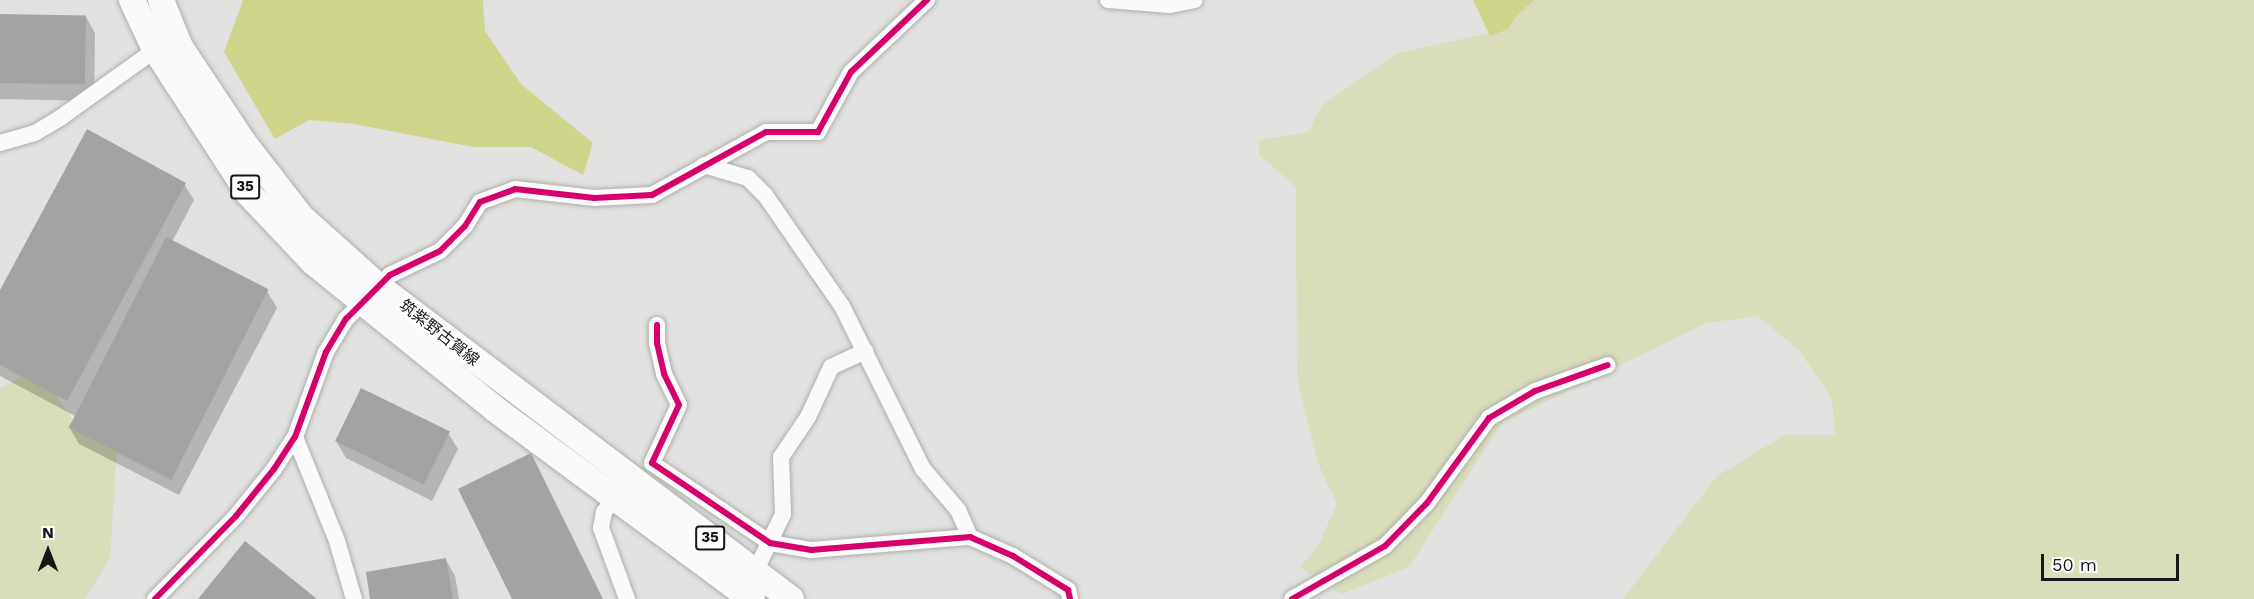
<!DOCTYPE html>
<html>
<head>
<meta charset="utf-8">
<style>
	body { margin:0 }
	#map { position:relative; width:2254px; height:599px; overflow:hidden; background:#e1e1e0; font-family:"Work Sans","Noto Sans JP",sans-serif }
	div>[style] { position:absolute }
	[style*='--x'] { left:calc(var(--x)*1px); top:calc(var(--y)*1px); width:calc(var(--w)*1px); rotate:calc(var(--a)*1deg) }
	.green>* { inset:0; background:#daddba }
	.water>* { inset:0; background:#d0d58c }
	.shadow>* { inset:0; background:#0003 }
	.building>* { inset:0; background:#a3a3a2; transform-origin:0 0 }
	.roads { filter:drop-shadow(0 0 2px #aeaead) drop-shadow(0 0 2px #aeaead) }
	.minor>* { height:16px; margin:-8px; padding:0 8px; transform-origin:8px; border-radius:8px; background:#fafafa }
	.primary>* { height:26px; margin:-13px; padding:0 13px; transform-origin:13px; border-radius:13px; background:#fafafa }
	.cycleway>* { height:6px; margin:-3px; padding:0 3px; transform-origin:3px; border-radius:3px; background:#d6006c }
	span { translate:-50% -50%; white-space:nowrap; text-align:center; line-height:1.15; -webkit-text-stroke:5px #fffffe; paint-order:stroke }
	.shield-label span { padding:2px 4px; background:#fffffe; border:2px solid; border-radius:4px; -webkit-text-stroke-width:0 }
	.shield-label { font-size:15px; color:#171716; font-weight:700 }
	.street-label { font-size:16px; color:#171716 }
	.north { position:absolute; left:18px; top:521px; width:60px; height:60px; -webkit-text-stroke:4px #fffffe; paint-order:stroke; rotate:0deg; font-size:16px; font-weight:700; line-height:24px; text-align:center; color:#171716 }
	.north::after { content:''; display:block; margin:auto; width:21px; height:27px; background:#171716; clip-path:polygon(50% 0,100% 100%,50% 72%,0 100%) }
	.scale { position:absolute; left:2041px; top:554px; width:138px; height:27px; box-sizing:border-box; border:3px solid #171716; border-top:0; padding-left:8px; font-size:18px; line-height:21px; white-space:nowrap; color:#171716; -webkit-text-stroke:4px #fffffe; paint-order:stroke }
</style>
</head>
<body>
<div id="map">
	<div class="green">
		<i style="clip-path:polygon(1535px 0,2254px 0,2254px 599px,1623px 599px,1717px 476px,1785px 435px,1835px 435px,1832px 399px,1799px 350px,1758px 316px,1706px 323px,1502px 423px,1409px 567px,1341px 594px,1300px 567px,1318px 546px,1337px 504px,1319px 466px,1297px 378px,1296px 187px,1259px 155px,1259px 140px,1308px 132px,1322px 105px,1398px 53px,1508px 29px,1518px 14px)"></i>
		<i style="clip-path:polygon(38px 369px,75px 423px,117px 448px,110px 558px,85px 599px,0 599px,0 388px)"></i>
	</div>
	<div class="water">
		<i style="clip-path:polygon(243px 0,483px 0,485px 31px,521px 84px,593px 143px,583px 175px,531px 147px,473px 147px,354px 124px,309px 120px,275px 139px,224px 52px)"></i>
		<i style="clip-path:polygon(1473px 0,1535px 0,1518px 14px,1508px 29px,1490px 36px)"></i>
	</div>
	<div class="shadow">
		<i style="clip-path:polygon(0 15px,86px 17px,95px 33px,94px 101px,0 99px)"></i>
		<i style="clip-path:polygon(184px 184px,194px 200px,172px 242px,267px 291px,277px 308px,179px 495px,79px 444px,69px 427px,75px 416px,0 376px,0 293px)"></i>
		<i style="clip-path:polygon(448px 433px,458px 449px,432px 501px,346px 458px,336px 441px)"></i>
		<i style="clip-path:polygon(446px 560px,455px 576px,459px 599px,372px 599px)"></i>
	</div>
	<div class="building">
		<i style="left:0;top:14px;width:86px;height:69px;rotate:1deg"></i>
		<i style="clip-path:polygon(87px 129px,186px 183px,67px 401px,0 365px,0 290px)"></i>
		<i style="left:166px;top:237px;width:115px;height:214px;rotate:27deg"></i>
		<i style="left:361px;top:388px;width:99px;height:59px;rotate:26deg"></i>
		<i style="clip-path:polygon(531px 453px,603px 599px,512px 599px,458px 489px)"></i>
		<i style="clip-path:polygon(245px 541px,317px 599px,198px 599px)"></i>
		<i style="clip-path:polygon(446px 558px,453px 599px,370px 599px,366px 572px)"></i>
	</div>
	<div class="roads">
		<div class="minor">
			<i style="--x:1108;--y:0;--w:62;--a:4.6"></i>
			<i style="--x:1170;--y:5;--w:25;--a:-11"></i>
			<i style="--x:0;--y:143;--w:36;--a:-16"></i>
			<i style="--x:35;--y:133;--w:29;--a:-31"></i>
			<i style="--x:60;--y:118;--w:125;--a:-35.6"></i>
			<i style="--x:704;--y:165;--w:46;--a:16.5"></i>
			<i style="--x:748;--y:178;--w:24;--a:45"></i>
			<i style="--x:765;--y:195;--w:135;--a:55.3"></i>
			<i style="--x:842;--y:306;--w:182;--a:63.6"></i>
			<i style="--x:923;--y:469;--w:54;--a:49.5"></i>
			<i style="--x:958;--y:510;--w:30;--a:66"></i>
			<i style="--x:657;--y:325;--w:18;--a:90"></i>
			<i style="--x:657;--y:343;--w:32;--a:77"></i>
			<i style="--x:664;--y:374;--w:34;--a:64"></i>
			<i style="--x:679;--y:405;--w:64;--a:115"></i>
			<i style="--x:652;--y:463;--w:143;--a:34.1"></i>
			<i style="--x:770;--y:543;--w:42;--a:9.7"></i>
			<i style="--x:811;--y:550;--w:160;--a:-4.7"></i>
			<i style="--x:970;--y:537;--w:47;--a:23.8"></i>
			<i style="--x:1013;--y:556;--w:65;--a:31.7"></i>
			<i style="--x:1068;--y:590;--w:9;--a:77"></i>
			<i style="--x:295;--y:437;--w:112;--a:68"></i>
			<i style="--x:337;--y:541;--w:60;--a:73.7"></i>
			<i style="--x:620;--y:490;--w:27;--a:126"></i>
			<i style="--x:604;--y:512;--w:16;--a:101"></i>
			<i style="--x:601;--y:528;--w:76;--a:69.9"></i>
			<i style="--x:755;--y:572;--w:64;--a:-64.2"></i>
			<i style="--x:783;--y:514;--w:57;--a:-92"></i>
			<i style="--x:781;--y:457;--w:48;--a:-56"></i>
			<i style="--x:808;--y:417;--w:55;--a:-65.3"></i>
			<i style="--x:831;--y:367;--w:38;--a:-25"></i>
			<i style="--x:155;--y:599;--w:116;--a:-45.7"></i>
			<i style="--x:236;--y:516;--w:60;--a:-51"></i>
			<i style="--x:274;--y:469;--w:38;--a:-57"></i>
			<i style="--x:295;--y:437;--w:90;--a:-70"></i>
			<i style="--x:326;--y:352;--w:39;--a:-59"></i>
			<i style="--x:346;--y:319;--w:62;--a:-45"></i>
			<i style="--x:390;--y:275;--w:55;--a:-25.6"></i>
			<i style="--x:440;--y:251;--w:35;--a:-45"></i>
			<i style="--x:465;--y:226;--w:28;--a:-58"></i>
			<i style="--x:480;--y:202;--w:37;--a:-20"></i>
			<i style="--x:515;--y:189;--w:80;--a:6.5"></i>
			<i style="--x:594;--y:198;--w:58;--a:-3"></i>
			<i style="--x:652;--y:195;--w:130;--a:-28.9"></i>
			<i style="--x:766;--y:132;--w:52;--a:0"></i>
			<i style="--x:818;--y:132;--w:68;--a:-61.2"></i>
			<i style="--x:851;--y:72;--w:105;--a:-43.5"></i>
			<i style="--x:1292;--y:599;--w:107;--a:-29.7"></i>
			<i style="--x:1385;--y:546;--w:60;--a:-45.7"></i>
			<i style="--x:1427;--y:503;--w:105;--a:-53.9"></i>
			<i style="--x:1489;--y:418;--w:53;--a:-30.4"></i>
			<i style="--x:1535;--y:391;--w:77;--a:-19.6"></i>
		</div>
		<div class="primary">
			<i style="--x:132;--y:0;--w:54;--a:64.9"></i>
			<i style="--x:155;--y:49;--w:173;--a:57"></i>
			<i style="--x:249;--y:194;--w:93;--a:46.7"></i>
			<i style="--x:313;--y:262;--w:234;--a:38.9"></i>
			<i style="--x:495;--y:409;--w:320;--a:36.5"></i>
			<i style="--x:161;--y:0;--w:51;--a:68"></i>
			<i style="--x:180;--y:47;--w:114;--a:56.4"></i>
			<i style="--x:243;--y:142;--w:96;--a:52.2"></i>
			<i style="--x:302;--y:218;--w:102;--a:41.8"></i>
			<i style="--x:378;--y:286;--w:518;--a:37.16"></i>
		</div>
	</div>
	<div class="cycleway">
		<i style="--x:657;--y:325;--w:18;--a:90"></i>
		<i style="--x:657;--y:343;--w:32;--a:77"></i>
		<i style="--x:664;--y:374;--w:34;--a:64"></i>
		<i style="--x:679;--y:405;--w:64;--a:115"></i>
		<i style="--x:652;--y:463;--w:143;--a:34.1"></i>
		<i style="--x:770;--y:543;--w:42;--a:9.7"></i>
		<i style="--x:811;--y:550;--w:160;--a:-4.7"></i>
		<i style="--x:970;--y:537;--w:47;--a:23.8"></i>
		<i style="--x:1013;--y:556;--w:65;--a:31.7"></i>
		<i style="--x:1068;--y:590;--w:9;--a:77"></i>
		<i style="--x:155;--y:599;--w:116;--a:-45.7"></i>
		<i style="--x:236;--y:516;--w:60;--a:-51"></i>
		<i style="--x:274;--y:469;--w:38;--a:-57"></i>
		<i style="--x:295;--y:437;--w:90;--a:-70"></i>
		<i style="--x:326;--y:352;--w:39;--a:-59"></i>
		<i style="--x:346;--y:319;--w:62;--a:-45"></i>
		<i style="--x:390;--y:275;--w:55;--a:-25.6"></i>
		<i style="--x:440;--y:251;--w:35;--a:-45"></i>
		<i style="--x:465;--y:226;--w:28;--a:-58"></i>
		<i style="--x:480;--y:202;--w:37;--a:-20"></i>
		<i style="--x:515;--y:189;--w:80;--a:6.5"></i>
		<i style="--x:594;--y:198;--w:58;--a:-3"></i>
		<i style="--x:652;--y:195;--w:130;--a:-28.9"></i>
		<i style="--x:766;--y:132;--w:52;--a:0"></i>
		<i style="--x:818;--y:132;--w:68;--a:-61.2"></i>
		<i style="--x:851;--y:72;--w:105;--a:-43.5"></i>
		<i style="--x:1292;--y:599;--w:107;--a:-29.7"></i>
		<i style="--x:1385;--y:546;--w:60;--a:-45.7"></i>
		<i style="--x:1427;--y:503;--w:105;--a:-53.9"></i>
		<i style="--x:1489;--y:418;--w:53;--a:-30.4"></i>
		<i style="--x:1535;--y:391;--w:77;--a:-19.6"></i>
	</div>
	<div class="shield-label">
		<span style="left:245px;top:187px">35</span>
		<span style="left:710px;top:538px">35</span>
	</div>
	<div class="street-label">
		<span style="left:439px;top:333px;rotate:38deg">筑紫野古賀線</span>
	</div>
	<div class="north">N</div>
	<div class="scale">50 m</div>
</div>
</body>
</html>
